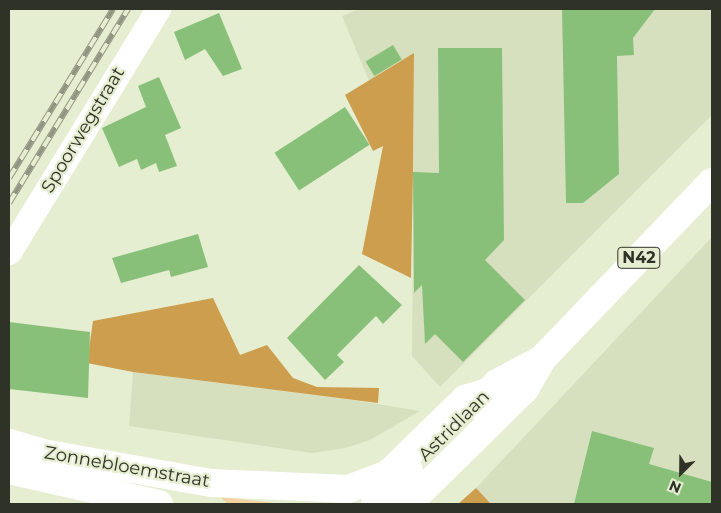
<!DOCTYPE html>
<html>
<head>
<meta charset="utf-8">
<style>
	body { margin:0 }
	#map { position:relative; width:721px; height:513px; overflow:hidden; background:#e6eed1; font-family:Montserrat,sans-serif }
	div>[style] { position:absolute }
	[style*='--x'] { left:calc(var(--x)*1px); top:calc(var(--y)*1px); width:calc(var(--w)*1px); rotate:calc(var(--a)*1deg) }
	.built>* { inset:0; background:#d7e0be }
	.green>* { inset:0; background:#f1d2a0 }
	.forest>* { inset:0; background:#cd9e4d }
	.building>* { inset:0; background:#88c07a; transform-origin:0 0 }
	.minor>* { height:25px; margin:-12.5px; padding:0 12.5px; transform-origin:12.5px; border-radius:12.5px; background:#fff }
	.major>* { height:28px; margin:-14px; padding:0 14px; transform-origin:14px; border-radius:14px; background:#fff }
	.rail>* { height:5.5px; margin-top:-2.75px; transform-origin:0; background:repeating-linear-gradient(90deg,#e6eed1 0 11px,#909681 0 22px); box-sizing:border-box; border-block:1px solid #909681 }
	span { translate:-50% -50%; white-space:nowrap; text-align:center; line-height:1.15; -webkit-text-stroke:4.5px #e6eed1; paint-order:stroke }
	.shield-label span { padding:1px 4px; background:#e6eed1; border:1px solid; border-radius:4px; -webkit-text-stroke-width:0 }
	.shield-label { font-size:16px; color:#2f3227; font-weight:700 }
	.street-label { font-size:18px; color:#2f3227 }
	.frame { position:absolute; inset:0; border:10px solid #2f3227; pointer-events:none }
	.north { position:absolute; left:656px; top:448px; width:50px; height:50px; -webkit-text-stroke:4px #e6eed1; paint-order:stroke; rotate:203deg; font-size:14px; font-weight:700; line-height:20px; text-align:center; color:#2f3227 }
	.north::after { content:''; display:block; margin:auto; width:18px; height:22px; background:#2f3227; clip-path:polygon(50% 0,100% 100%,50% 72%,0 100%) }
</style>
</head>
<body>
<div id="map">
	<div class="built">
		<i style="clip-path:polygon(359px 9px,712px 9px,712px 115px,440px 387px,412px 356px,414px 54px,369px 81px,342px 16px)"></i>
		<i style="clip-path:polygon(711px 238px,712px 504px,491px 504px,476px 488px)"></i>
		<i style="clip-path:polygon(133px 372px,359px 401px,420px 411px,370px 440px,345px 448px,312px 453px,129px 426px)"></i>
	</div>
	<div class="green">
		<i style="clip-path:polygon(220px 497px,282px 504px,283px 504px,228px 504px)"></i>
	</div>
	<div class="forest">
		<i style="clip-path:polygon(414px 53px,413px 173px,411px 278px,362px 254px,383px 146px,373px 151px,345px 95px)"></i>
		<i style="clip-path:polygon(213px 298px,240px 355px,267px 345px,293px 378px,317px 387px,379px 388px,378px 403px,133px 372px,87px 363px,93px 321px)"></i>
		<i style="clip-path:polygon(476px 488px,491px 504px,458px 504px)"></i>
	</div>
	<div class="building">
		<i style="clip-path:polygon(562px 9px,655px 9px,633px 38px,634px 55px,617px 56px,619px 174px,583px 203px,566px 203px)"></i>
		<i style="clip-path:polygon(219px 13px,242px 69px,223px 76px,205px 49px,185px 60px,174px 32px)"></i>
		<i style="left:393px;top:45px;width:17px;height:32px;rotate:59deg"></i>
		<i style="clip-path:polygon(438px 48px,502px 48px,504px 240px,485px 260px,525px 300px,463px 362px,435px 334px,425px 344px,422px 285px,414px 293px,413px 172px,439px 173px)"></i>
		<i style="clip-path:polygon(159px 77px,181px 128px,165px 135px,177px 166px,159px 172px,156px 163px,141px 170px,137px 159px,119px 167px,102px 128px,146px 107px,138px 86px)"></i>
		<i style="left:345px;top:107px;width:45px;height:84px;rotate:57deg"></i>
		<i style="clip-path:polygon(198px 234px,208px 267px,171px 277px,169px 270px,121px 283px,112px 258px)"></i>
		<i style="clip-path:polygon(359px 265px,402px 305px,383px 324px,376px 316px,337px 355px,344px 362px,325px 380px,287px 338px)"></i>
		<i style="clip-path:polygon(9px 322px,90px 332px,88px 398px,9px 389px)"></i>
		<i style="clip-path:polygon(592px 431px,654px 448px,649px 464px,712px 482px,712px 504px,574px 504px)"></i>
	</div>
	<div class="minor">
		<i style="--x:9;--y:252;--w:285;--a:-58.5"></i>
	</div>
	<div class="major">
		<i style="--x:475;--y:405;--w:31;--a:-45"></i>
		<i style="--x:497;--y:383;--w:51;--a:-28.1"></i>
		<i style="--x:9;--y:443;--w:35;--a:16"></i>
		<i style="--x:43;--y:453;--w:172;--a:10.1"></i>
		<i style="--x:212;--y:483;--w:136;--a:2.5"></i>
		<i style="--x:348;--y:489;--w:43;--a:-20.6"></i>
		<i style="--x:388;--y:474;--w:107;--a:-44.2"></i>
		<i style="--x:465;--y:399;--w:24;--a:-17"></i>
		<i style="--x:9;--y:470;--w:154;--a:12.8"></i>
		<i style="--x:375;--y:504;--w:48;--a:-45"></i>
		<i style="--x:408;--y:504;--w:164;--a:-44.5"></i>
		<i style="--x:525;--y:389;--w:34;--a:-60"></i>
		<i style="--x:542;--y:359;--w:245;--a:-46.2"></i>
	</div>
	<div class="rail">
		<i style="--x:9;--y:178;--w:198;--a:-58.4"></i>
		<i style="--x:9;--y:203;--w:228;--a:-58.5"></i>
	</div>
	<div class="shield-label">
		<span style="left:639px;top:258px">N42</span>
	</div>
	<div class="street-label">
		<span style="left:83px;top:130px;rotate:-59deg">Spoorwegstraat</span>
		<span style="left:454px;top:426px;rotate:-45deg">Astridlaan</span>
		<span style="left:127px;top:467px;rotate:10deg">Zonnebloemstraat</span>
	</div>
	<div class="frame"></div>
	<div class="north">N</div>
</div>
</body>
</html>
